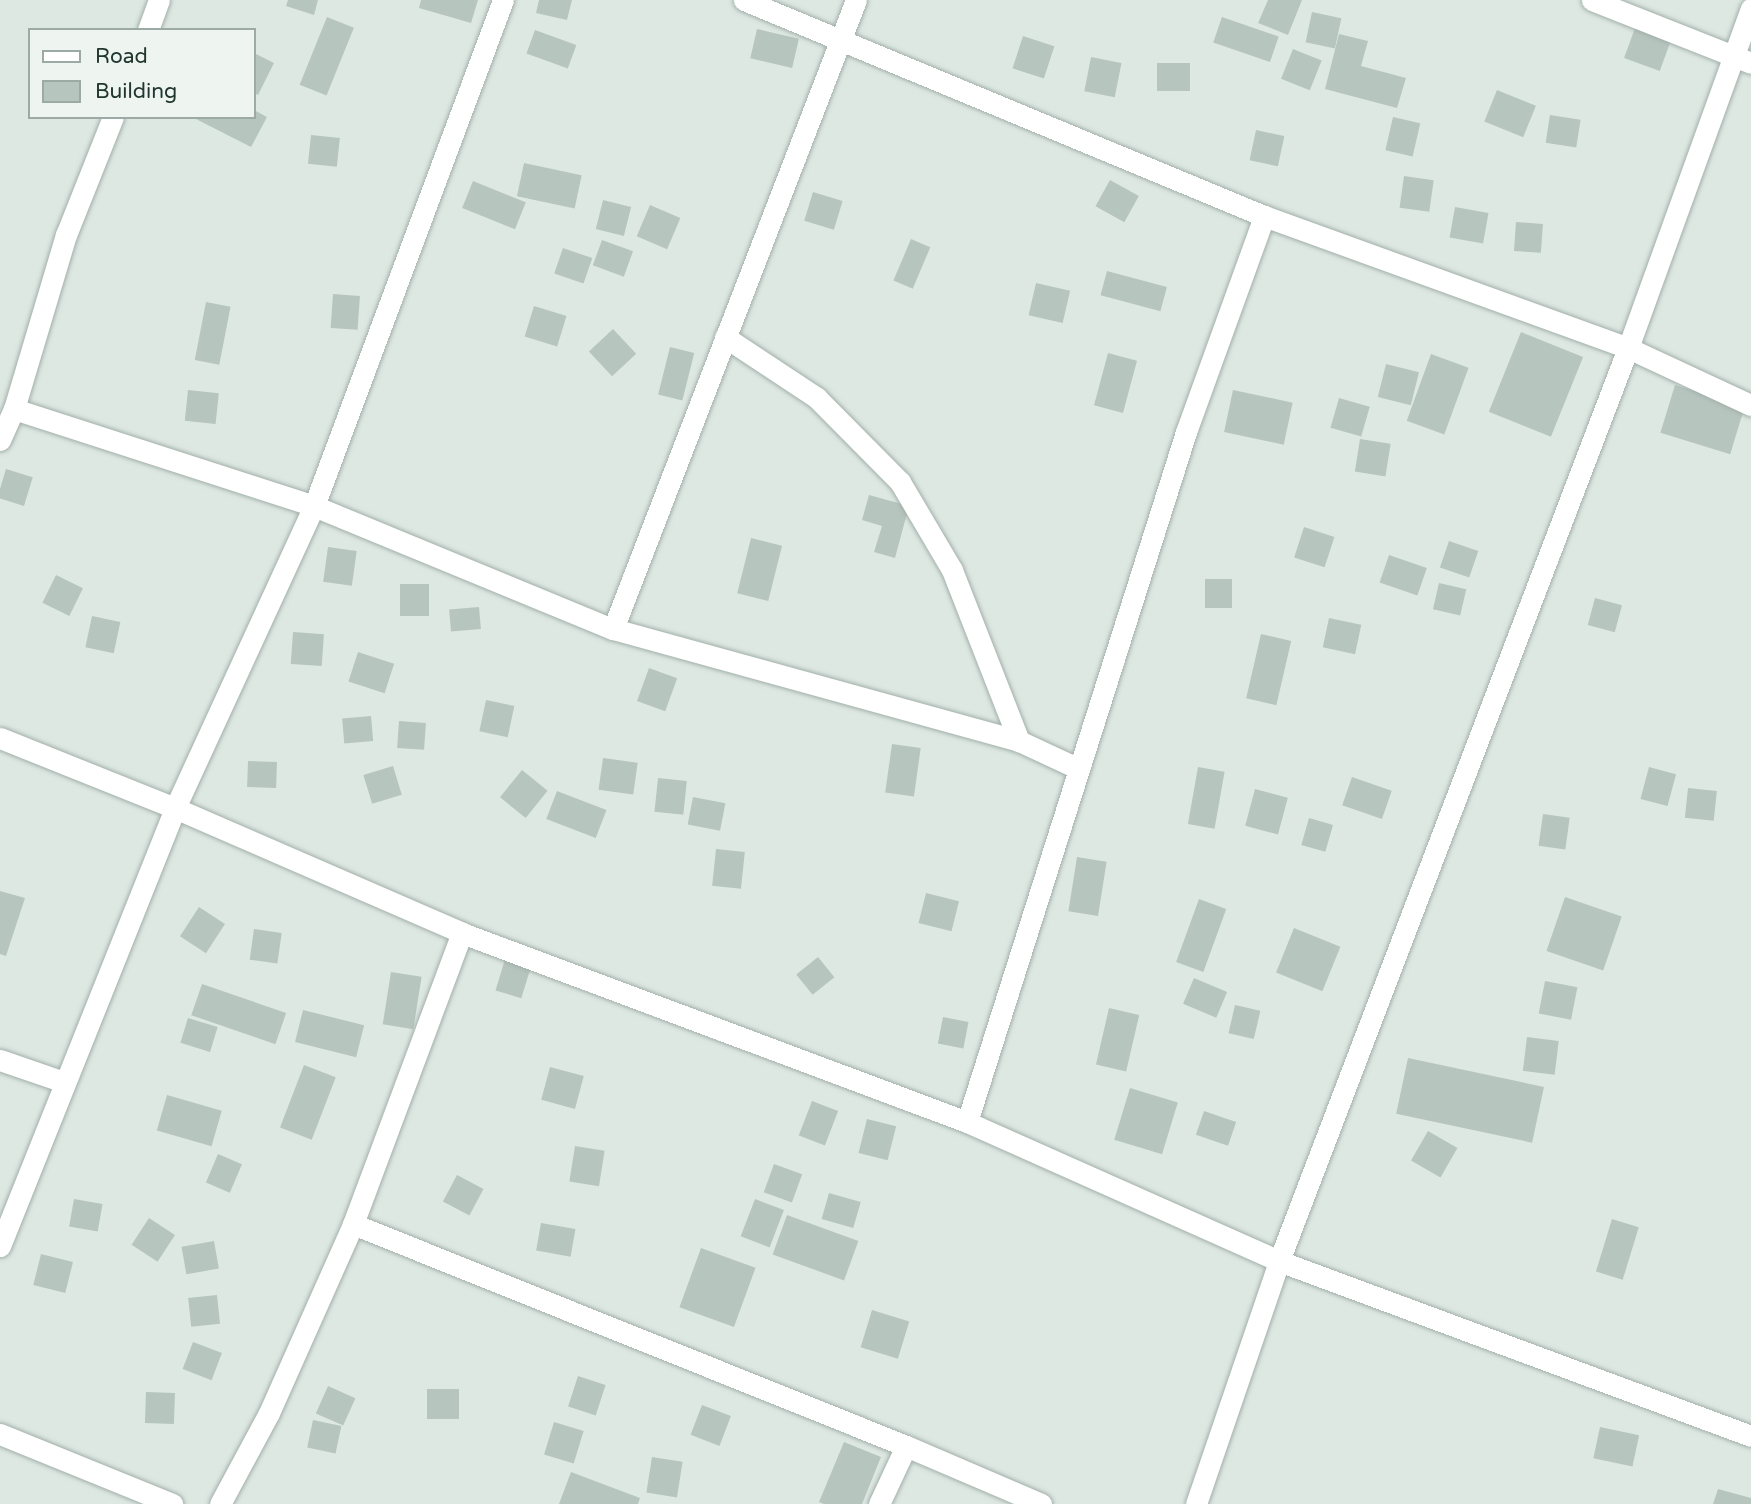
<!DOCTYPE html>
<html>
<head>
<meta charset="utf-8">
<style>
	body { margin:0 }
	#map { position:relative; width:1751px; height:1504px; overflow:hidden; background:#dee8e3; font-family:"Varela Round",sans-serif }
	div>[style] { position:absolute }
	[style*='--x'] { left:calc(var(--x)*1px); top:calc(var(--y)*1px); width:calc(var(--w)*1px); rotate:calc(var(--a)*1deg) }
	.building>* { inset:0; background:#b7c5bf; transform-origin:0 0 }
	.roads { filter:drop-shadow(0 0 2px #a2afaa) drop-shadow(0 0 2px #a2afaa) }
	.minor>* { height:21px; margin:-10.5px; padding:0 10.5px; transform-origin:10.5px; border-radius:10.5px; background:#fff }
	span { translate:-50% -50%; white-space:nowrap; text-align:center; line-height:1.15; -webkit-text-stroke:5px #eef5f1; paint-order:stroke }
	.legend { position:absolute; left:28px; top:28px; width:228px; height:91px; box-sizing:border-box; background:#eef5f1; border:2px solid #9ca9a4; margin:0; padding:9px 12px; list-style:none; font-size:21px; color:#213630 }
	.legend li { display:flex; align-items:center; gap:14px; height:35px }
	.legend b { width:35px; border:2px solid #9ca9a4 }
</style>
</head>
<body>
<div id="map">
	<div class="building">
		<i style="clip-path:polygon(288px 0,318px 0,314px 15px,286px 6px)"></i>
		<i style="clip-path:polygon(421px 0,478px 0,471px 23px,419px 8px)"></i>
		<i style="clip-path:polygon(539px 0,572px 0,567px 20px,536px 13px)"></i>
		<i style="clip-path:polygon(1268px 0,1302px 0,1288px 35px,1258px 23px)"></i>
		<i style="left:1312px;top:12px;width:30px;height:31px;rotate:12deg"></i>
		<i style="left:327px;top:17px;width:29px;height:73px;rotate:22deg"></i>
		<i style="left:1222px;top:17px;width:60px;height:27px;rotate:19deg"></i>
		<i style="left:1635px;top:28px;width:38px;height:32px;rotate:20deg"></i>
		<i style="left:757px;top:29px;width:43px;height:30px;rotate:13deg"></i>
		<i style="left:535px;top:30px;width:44px;height:25px;rotate:20deg"></i>
		<i style="clip-path:polygon(1339px 34px,1368px 41px,1361px 66px,1406px 78px,1397px 108px,1325px 89px)"></i>
		<i style="left:1023px;top:36px;width:33px;height:34px;rotate:18deg"></i>
		<i style="left:1293px;top:49px;width:31px;height:32px;rotate:22deg"></i>
		<i style="clip-path:polygon(254px 53px,274px 63px,258px 95px,254px 93px)"></i>
		<i style="left:1091px;top:57px;width:31px;height:35px;rotate:11deg"></i>
		<i style="left:1157px;top:63px;width:33px;height:28px"></i>
		<i style="left:1497px;top:90px;width:42px;height:34px;rotate:22deg"></i>
		<i style="clip-path:polygon(254px 110px,267px 117px,251px 147px,192px 117px,254px 117px)"></i>
		<i style="left:1550px;top:115px;width:31px;height:28px;rotate:9deg"></i>
		<i style="left:1393px;top:117px;width:28px;height:34px;rotate:13deg"></i>
		<i style="left:1256px;top:130px;width:29px;height:31px;rotate:12deg"></i>
		<i style="left:311px;top:135px;width:29px;height:29px;rotate:6deg"></i>
		<i style="left:524px;top:163px;width:59px;height:34px;rotate:12deg"></i>
		<i style="left:1404px;top:176px;width:30px;height:32px;rotate:8deg"></i>
		<i style="left:1110px;top:180px;width:33px;height:30px;rotate:29deg"></i>
		<i style="left:473px;top:181px;width:57px;height:29px;rotate:22deg"></i>
		<i style="left:813px;top:192px;width:31px;height:30px;rotate:17deg"></i>
		<i style="left:603px;top:200px;width:29px;height:30px;rotate:14deg"></i>
		<i style="left:650px;top:205px;width:33px;height:34px;rotate:23deg"></i>
		<i style="left:1455px;top:207px;width:34px;height:31px;rotate:10deg"></i>
		<i style="left:1516px;top:222px;width:27px;height:29px;rotate:4deg"></i>
		<i style="left:911px;top:239px;width:21px;height:45px;rotate:23deg"></i>
		<i style="left:602px;top:240px;width:33px;height:27px;rotate:20deg"></i>
		<i style="left:563px;top:248px;width:31px;height:27px;rotate:19deg"></i>
		<i style="left:1107px;top:271px;width:62px;height:25px;rotate:15deg"></i>
		<i style="left:1036px;top:283px;width:35px;height:33px;rotate:13deg"></i>
		<i style="left:333px;top:294px;width:27px;height:34px;rotate:4deg"></i>
		<i style="left:206px;top:302px;width:25px;height:59px;rotate:11deg"></i>
		<i style="left:534px;top:306px;width:34px;height:32px;rotate:17deg"></i>
		<i style="left:613px;top:329px;width:34px;height:33px;rotate:47deg"></i>
		<i style="left:1521px;top:332px;width:67px;height:86px;rotate:22deg"></i>
		<i style="left:670px;top:347px;width:25px;height:49px;rotate:14deg"></i>
		<i style="left:1108px;top:353px;width:30px;height:54px;rotate:15deg"></i>
		<i style="left:1431px;top:354px;width:40px;height:71px;rotate:20deg"></i>
		<i style="left:1386px;top:364px;width:34px;height:34px;rotate:14deg"></i>
		<i style="left:1675px;top:385px;width:73px;height:50px;rotate:17deg"></i>
		<i style="left:188px;top:390px;width:31px;height:31px;rotate:6deg"></i>
		<i style="left:1233px;top:390px;width:61px;height:43px;rotate:12deg"></i>
		<i style="left:1339px;top:398px;width:32px;height:31px;rotate:16deg"></i>
		<i style="left:1360px;top:439px;width:31px;height:33px;rotate:9deg"></i>
		<i style="left:6px;top:469px;width:28px;height:30px;rotate:17deg"></i>
		<i style="clip-path:polygon(869px 495px,909px 506px,895px 558px,874px 552px,882px 526px,862px 520px)"></i>
		<i style="left:1304px;top:527px;width:32px;height:32px;rotate:18deg"></i>
		<i style="left:751px;top:538px;width:32px;height:57px;rotate:14deg"></i>
		<i style="left:1449px;top:541px;width:31px;height:28px;rotate:19deg"></i>
		<i style="left:328px;top:547px;width:29px;height:35px;rotate:8deg"></i>
		<i style="left:1389px;top:555px;width:40px;height:29px;rotate:19deg"></i>
		<i style="left:56px;top:575px;width:30px;height:31px;rotate:26deg"></i>
		<i style="left:1205px;top:579px;width:27px;height:29px"></i>
		<i style="left:1439px;top:583px;width:28px;height:27px;rotate:13deg"></i>
		<i style="left:400px;top:584px;width:29px;height:32px"></i>
		<i style="left:1595px;top:598px;width:28px;height:28px;rotate:15deg"></i>
		<i style="left:479px;top:607px;width:22px;height:30px;rotate:85deg"></i>
		<i style="left:92px;top:616px;width:29px;height:32px;rotate:12deg"></i>
		<i style="left:1329px;top:618px;width:33px;height:30px;rotate:12deg"></i>
		<i style="left:293px;top:632px;width:31px;height:32px;rotate:4deg"></i>
		<i style="left:1261px;top:634px;width:31px;height:66px;rotate:13deg"></i>
		<i style="left:358px;top:652px;width:38px;height:31px;rotate:18deg"></i>
		<i style="left:649px;top:668px;width:30px;height:35px;rotate:20deg"></i>
		<i style="left:486px;top:700px;width:29px;height:32px;rotate:12deg"></i>
		<i style="left:371px;top:716px;width:25px;height:29px;rotate:85deg"></i>
		<i style="left:399px;top:721px;width:27px;height:27px;rotate:4deg"></i>
		<i style="left:892px;top:744px;width:29px;height:49px;rotate:8deg"></i>
		<i style="left:603px;top:758px;width:35px;height:32px;rotate:8deg"></i>
		<i style="left:248px;top:761px;width:29px;height:26px;rotate:2deg"></i>
		<i style="left:393px;top:766px;width:30px;height:31px;rotate:73deg"></i>
		<i style="left:1198px;top:767px;width:27px;height:58px;rotate:10deg"></i>
		<i style="left:1649px;top:767px;width:28px;height:33px;rotate:15deg"></i>
		<i style="left:522px;top:770px;width:33px;height:35px;rotate:39deg"></i>
		<i style="left:1352px;top:777px;width:42px;height:30px;rotate:19deg"></i>
		<i style="left:658px;top:778px;width:29px;height:34px;rotate:6deg"></i>
		<i style="left:1688px;top:788px;width:29px;height:30px;rotate:6deg"></i>
		<i style="left:1255px;top:789px;width:34px;height:38px;rotate:15deg"></i>
		<i style="left:557px;top:791px;width:53px;height:30px;rotate:21deg"></i>
		<i style="left:693px;top:797px;width:33px;height:28px;rotate:11deg"></i>
		<i style="left:1543px;top:814px;width:27px;height:32px;rotate:8deg"></i>
		<i style="left:1309px;top:818px;width:25px;height:28px;rotate:16deg"></i>
		<i style="left:716px;top:849px;width:29px;height:37px;rotate:6deg"></i>
		<i style="left:1077px;top:857px;width:30px;height:55px;rotate:9deg"></i>
		<i style="clip-path:polygon(0 891px,25px 898px,6px 956px,0 954px)"></i>
		<i style="left:926px;top:893px;width:34px;height:31px;rotate:14deg"></i>
		<i style="left:1565px;top:897px;width:60px;height:57px;rotate:19deg"></i>
		<i style="left:1199px;top:899px;width:29px;height:67px;rotate:20deg"></i>
		<i style="left:199px;top:907px;width:31px;height:35px;rotate:33deg"></i>
		<i style="left:1294px;top:928px;width:50px;height:48px;rotate:22deg"></i>
		<i style="left:254px;top:929px;width:28px;height:31px;rotate:8deg"></i>
		<i style="left:506px;top:956px;width:27px;height:36px;rotate:17deg"></i>
		<i style="left:818px;top:957px;width:26px;height:28px;rotate:51deg"></i>
		<i style="left:391px;top:972px;width:31px;height:53px;rotate:9deg"></i>
		<i style="left:1194px;top:978px;width:36px;height:28px;rotate:23deg"></i>
		<i style="left:1545px;top:981px;width:33px;height:33px;rotate:11deg"></i>
		<i style="left:202px;top:984px;width:89px;height:33px;rotate:19deg"></i>
		<i style="left:1235px;top:1005px;width:26px;height:29px;rotate:13deg"></i>
		<i style="left:1109px;top:1008px;width:31px;height:58px;rotate:13deg"></i>
		<i style="left:303px;top:1010px;width:63px;height:33px;rotate:14deg"></i>
		<i style="left:943px;top:1017px;width:26px;height:27px;rotate:11deg"></i>
		<i style="left:188px;top:1018px;width:31px;height:26px;rotate:17deg"></i>
		<i style="left:1527px;top:1037px;width:32px;height:34px;rotate:7deg"></i>
		<i style="left:1408px;top:1058px;width:139px;height:57px;rotate:12deg"></i>
		<i style="left:304px;top:1065px;width:34px;height:67px;rotate:21deg"></i>
		<i style="left:550px;top:1067px;width:35px;height:34px;rotate:15deg"></i>
		<i style="left:1130px;top:1088px;width:50px;height:54px;rotate:17deg"></i>
		<i style="left:167px;top:1095px;width:57px;height:37px;rotate:16deg"></i>
		<i style="left:812px;top:1101px;width:28px;height:37px;rotate:21deg"></i>
		<i style="left:1204px;top:1111px;width:34px;height:25px;rotate:19deg"></i>
		<i style="left:867px;top:1119px;width:30px;height:35px;rotate:14deg"></i>
		<i style="left:1428px;top:1131px;width:34px;height:34px;rotate:30deg"></i>
		<i style="left:575px;top:1146px;width:30px;height:36px;rotate:9deg"></i>
		<i style="left:218px;top:1154px;width:26px;height:31px;rotate:23deg"></i>
		<i style="left:774px;top:1164px;width:30px;height:30px;rotate:20deg"></i>
		<i style="left:457px;top:1175px;width:30px;height:30px;rotate:28deg"></i>
		<i style="left:829px;top:1193px;width:33px;height:27px;rotate:16deg"></i>
		<i style="left:74px;top:1199px;width:29px;height:28px;rotate:10deg"></i>
		<i style="left:755px;top:1199px;width:31px;height:40px;rotate:21deg"></i>
		<i style="left:787px;top:1215px;width:76px;height:42px;rotate:20deg"></i>
		<i style="left:149px;top:1218px;width:31px;height:32px;rotate:33deg"></i>
		<i style="left:1612px;top:1219px;width:28px;height:55px;rotate:17deg"></i>
		<i style="left:541px;top:1223px;width:35px;height:28px;rotate:10deg"></i>
		<i style="left:214px;top:1241px;width:28px;height:33px;rotate:80deg"></i>
		<i style="left:701px;top:1248px;width:58px;height:63px;rotate:20deg"></i>
		<i style="left:41px;top:1254px;width:33px;height:32px;rotate:14deg"></i>
		<i style="left:217px;top:1295px;width:29px;height:29px;rotate:84deg"></i>
		<i style="left:872px;top:1310px;width:39px;height:39px;rotate:17deg"></i>
		<i style="left:193px;top:1342px;width:31px;height:29px;rotate:21deg"></i>
		<i style="left:578px;top:1376px;width:29px;height:32px;rotate:18deg"></i>
		<i style="left:328px;top:1386px;width:30px;height:30px;rotate:24deg"></i>
		<i style="left:459px;top:1389px;width:30px;height:32px;rotate:90deg"></i>
		<i style="left:146px;top:1392px;width:29px;height:31px;rotate:2deg"></i>
		<i style="left:702px;top:1405px;width:31px;height:32px;rotate:21deg"></i>
		<i style="left:313px;top:1420px;width:29px;height:28px;rotate:12deg"></i>
		<i style="left:554px;top:1422px;width:31px;height:34px;rotate:17deg"></i>
		<i style="left:1600px;top:1427px;width:40px;height:32px;rotate:12deg"></i>
		<i style="clip-path:polygon(844px 1442px,881px 1457px,862px 1504px,824px 1504px,819px 1502px)"></i>
		<i style="left:652px;top:1457px;width:31px;height:36px;rotate:9deg"></i>
		<i style="clip-path:polygon(571px 1472px,640px 1498px,638px 1504px,559px 1504px)"></i>
		<i style="clip-path:polygon(1718px 1489px,1751px 1498px,1751px 1504px,1713px 1504px)"></i>
	</div>
	<div class="roads">
		<div class="minor">
			<i style="--x:744;--y:0;--w:563;--a:22.56"></i>
			<i style="--x:1264;--y:216;--w:387;--a:19.9"></i>
			<i style="--x:1628;--y:348;--w:136;--a:24.9"></i>
			<i style="--x:1592;--y:0;--w:171;--a:21.6"></i>
			<i style="--x:148;--y:30;--w:32;--a:-70"></i>
			<i style="--x:725;--y:337;--w:110;--a:33.5"></i>
			<i style="--x:817;--y:398;--w:118;--a:45.3"></i>
			<i style="--x:900;--y:482;--w:102;--a:59.4"></i>
			<i style="--x:952;--y:570;--w:184;--a:68.6"></i>
			<i style="--x:14;--y:409;--w:315;--a:17.9"></i>
			<i style="--x:314;--y:506;--w:323;--a:22.4"></i>
			<i style="--x:613;--y:629;--w:421;--a:15.4"></i>
			<i style="--x:1019;--y:741;--w:66;--a:25"></i>
			<i style="--x:0;--y:440;--w:34;--a:-66"></i>
			<i style="--x:14;--y:409;--w:182;--a:-73.4"></i>
			<i style="--x:66;--y:235;--w:127;--a:-68.3"></i>
			<i style="--x:613;--y:629;--w:674;--a:-68.88"></i>
			<i style="--x:0;--y:738;--w:188;--a:21.8"></i>
			<i style="--x:175;--y:808;--w:313;--a:23.5"></i>
			<i style="--x:462;--y:933;--w:539;--a:20.52"></i>
			<i style="--x:967;--y:1122;--w:342;--a:24"></i>
			<i style="--x:1279;--y:1261;--w:503;--a:20.34"></i>
			<i style="--x:0;--y:1060;--w:68;--a:19"></i>
			<i style="--x:967;--y:1122;--w:724;--a:-72.39"></i>
			<i style="--x:1186;--y:432;--w:230;--a:-70.1"></i>
			<i style="--x:353;--y:1224;--w:596;--a:21.87"></i>
			<i style="--x:906;--y:1446;--w:147;--a:23.2"></i>
			<i style="--x:0;--y:1246;--w:472;--a:-68.2"></i>
			<i style="--x:175;--y:808;--w:332;--a:-65.3"></i>
			<i style="--x:314;--y:506;--w:540;--a:-69.52"></i>
			<i style="--x:0;--y:1434;--w:186;--a:22.1"></i>
			<i style="--x:220;--y:1504;--w:103;--a:-61.7"></i>
			<i style="--x:269;--y:1413;--w:207;--a:-66"></i>
			<i style="--x:353;--y:1224;--w:311;--a:-69.5"></i>
			<i style="--x:879;--y:1504;--w:64;--a:-65"></i>
			<i style="--x:1196;--y:1504;--w:257;--a:-71.1"></i>
			<i style="--x:1279;--y:1261;--w:977;--a:-69.08"></i>
			<i style="--x:1628;--y:348;--w:361;--a:-70.1"></i>
		</div>
	</div>
	<ul class="legend">
	<li><b style="height:9px;background:#fff"></b>Road</li>
	<li><b style="height:19px;background:#b7c5bf"></b>Building</li>
	</ul>
</div>
</body>
</html>
